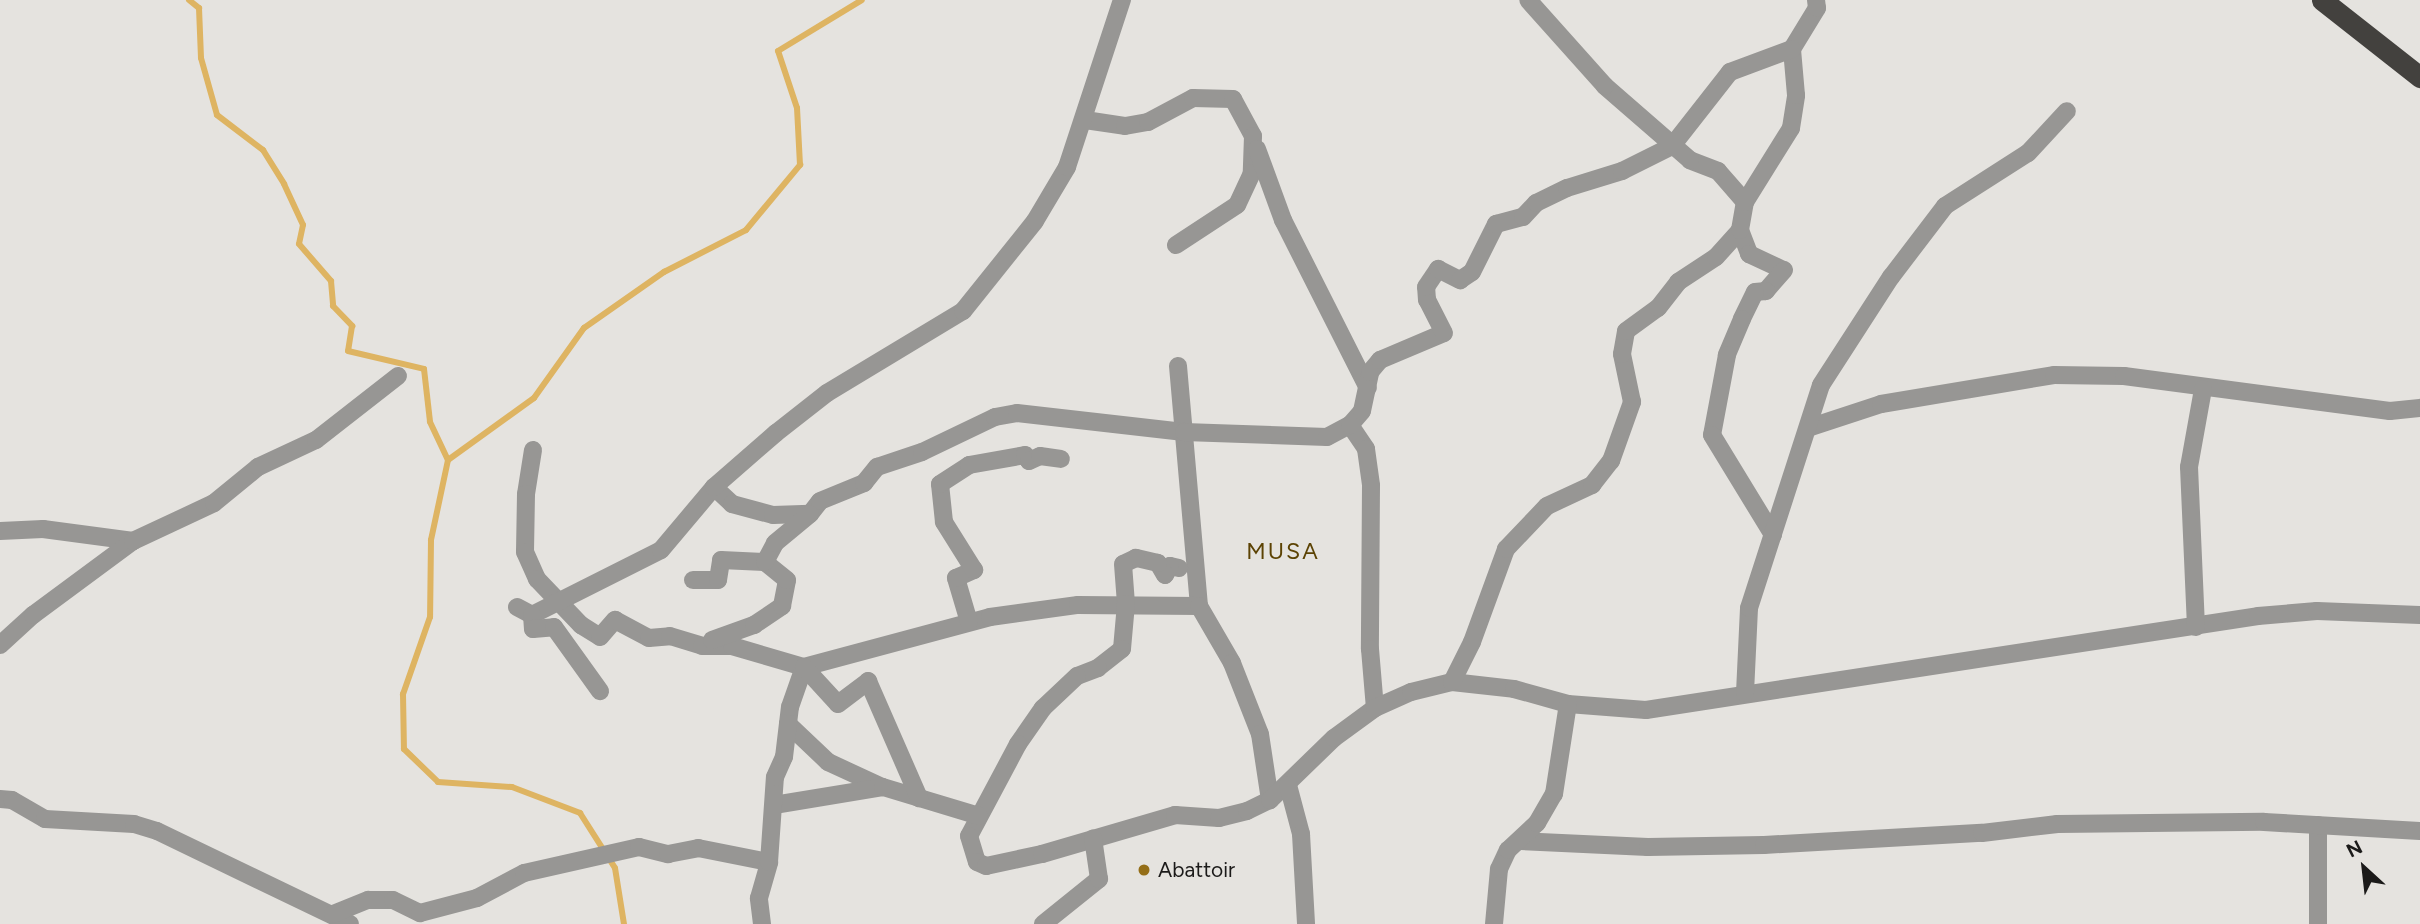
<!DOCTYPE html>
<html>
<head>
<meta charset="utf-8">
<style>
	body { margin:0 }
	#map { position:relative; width:2420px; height:924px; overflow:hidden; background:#e5e3df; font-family:Figtree,sans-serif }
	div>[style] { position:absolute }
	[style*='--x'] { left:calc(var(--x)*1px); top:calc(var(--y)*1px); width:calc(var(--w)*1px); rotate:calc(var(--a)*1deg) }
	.stream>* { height:6px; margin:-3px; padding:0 3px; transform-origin:3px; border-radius:3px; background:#deb462 }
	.minor>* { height:18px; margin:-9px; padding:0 9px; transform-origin:9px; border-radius:9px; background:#979694 }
	.highway>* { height:21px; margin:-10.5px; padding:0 10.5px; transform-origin:10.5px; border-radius:10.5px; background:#43413e }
	.dots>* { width:19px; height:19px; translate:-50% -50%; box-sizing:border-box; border:4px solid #e5e3df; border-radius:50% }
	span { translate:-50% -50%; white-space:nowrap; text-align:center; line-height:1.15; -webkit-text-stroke:7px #e5e3df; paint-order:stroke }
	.poi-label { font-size:21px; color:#1b1a19 }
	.left { translate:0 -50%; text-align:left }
	.neighbourhood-label { font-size:23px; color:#5c4304; letter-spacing:2px }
	.north { position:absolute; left:2329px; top:833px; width:70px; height:70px; -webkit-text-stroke:5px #e5e3df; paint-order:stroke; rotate:333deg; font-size:19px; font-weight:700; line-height:28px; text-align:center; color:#1b1a19 }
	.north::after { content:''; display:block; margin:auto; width:24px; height:32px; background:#1b1a19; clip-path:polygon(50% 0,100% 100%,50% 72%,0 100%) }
</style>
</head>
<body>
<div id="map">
	<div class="stream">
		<i style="--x:189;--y:0;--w:13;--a:39"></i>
		<i style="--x:199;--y:8;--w:50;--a:87.7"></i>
		<i style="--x:201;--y:58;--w:59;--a:74.3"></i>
		<i style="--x:217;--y:115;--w:58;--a:37.3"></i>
		<i style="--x:263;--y:150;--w:40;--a:58"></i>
		<i style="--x:284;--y:184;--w:45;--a:65.1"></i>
		<i style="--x:303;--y:225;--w:19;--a:102"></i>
		<i style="--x:299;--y:244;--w:49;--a:49.1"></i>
		<i style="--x:331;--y:281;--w:25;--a:85"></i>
		<i style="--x:333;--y:306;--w:28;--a:46"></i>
		<i style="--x:352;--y:326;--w:25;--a:99"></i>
		<i style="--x:348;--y:351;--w:78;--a:13.3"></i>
		<i style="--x:424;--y:369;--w:53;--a:83.5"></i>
		<i style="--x:430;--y:422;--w:42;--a:64.7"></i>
		<i style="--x:448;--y:460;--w:82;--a:102"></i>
		<i style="--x:431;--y:540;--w:77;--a:90.7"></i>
		<i style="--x:430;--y:617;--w:82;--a:109.3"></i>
		<i style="--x:403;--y:694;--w:55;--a:89"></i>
		<i style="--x:404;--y:749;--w:47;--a:44.1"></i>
		<i style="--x:438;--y:782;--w:74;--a:3.9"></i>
		<i style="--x:512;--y:787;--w:73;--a:20.9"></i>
		<i style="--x:580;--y:813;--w:65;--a:57.5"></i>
		<i style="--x:615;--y:868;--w:57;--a:80.9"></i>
		<i style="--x:448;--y:460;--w:106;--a:-35.8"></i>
		<i style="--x:534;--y:398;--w:86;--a:-54.5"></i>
		<i style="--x:584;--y:328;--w:98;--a:-35"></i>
		<i style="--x:664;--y:272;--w:92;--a:-27.1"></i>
		<i style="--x:746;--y:230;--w:85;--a:-50.3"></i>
		<i style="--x:800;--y:165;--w:57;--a:-93"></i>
		<i style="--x:797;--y:108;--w:60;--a:-108.4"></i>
		<i style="--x:778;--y:51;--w:98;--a:-31.3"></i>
	</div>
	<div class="minor">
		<i style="--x:1085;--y:120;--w:40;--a:8.5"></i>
		<i style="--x:1125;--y:126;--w:23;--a:-10"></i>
		<i style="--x:1148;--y:122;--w:51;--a:-28.1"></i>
		<i style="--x:1193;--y:98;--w:40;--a:1.4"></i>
		<i style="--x:1233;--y:99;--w:42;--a:61.6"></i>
		<i style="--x:1253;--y:136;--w:37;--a:92"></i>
		<i style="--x:1252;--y:173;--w:35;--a:115"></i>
		<i style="--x:1237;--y:205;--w:73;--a:146.7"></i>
		<i style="--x:1257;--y:149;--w:76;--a:69.9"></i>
		<i style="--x:1283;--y:220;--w:188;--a:63.2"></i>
		<i style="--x:1745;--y:202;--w:87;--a:-58.1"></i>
		<i style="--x:1791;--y:128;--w:33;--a:-81"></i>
		<i style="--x:1796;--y:95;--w:46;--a:-95"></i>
		<i style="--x:1792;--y:49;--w:48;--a:-58.6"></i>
		<i style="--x:1817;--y:8;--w:8;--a:-97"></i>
		<i style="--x:1740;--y:230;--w:26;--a:69"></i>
		<i style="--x:1749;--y:254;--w:38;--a:25"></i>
		<i style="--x:1784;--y:270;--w:28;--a:131"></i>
		<i style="--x:1766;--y:291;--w:11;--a:175"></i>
		<i style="--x:1755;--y:292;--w:30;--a:116"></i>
		<i style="--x:1742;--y:319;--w:39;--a:113"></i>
		<i style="--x:1727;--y:355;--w:81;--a:100.6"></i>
		<i style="--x:1712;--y:435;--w:117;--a:58.6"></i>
		<i style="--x:1178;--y:366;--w:241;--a:85"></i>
		<i style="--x:1350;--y:425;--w:29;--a:56"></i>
		<i style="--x:1366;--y:449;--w:37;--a:82"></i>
		<i style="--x:1371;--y:486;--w:163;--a:90.4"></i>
		<i style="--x:1370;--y:649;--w:59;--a:85.2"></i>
		<i style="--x:1808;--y:428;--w:77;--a:-18.2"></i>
		<i style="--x:1881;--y:404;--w:175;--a:-9.5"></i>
		<i style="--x:2054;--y:375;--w:70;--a:0.8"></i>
		<i style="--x:2124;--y:376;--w:268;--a:7.5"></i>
		<i style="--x:2390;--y:411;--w:30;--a:-6"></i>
		<i style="--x:533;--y:450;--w:45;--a:99"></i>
		<i style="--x:526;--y:494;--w:58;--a:91"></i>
		<i style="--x:525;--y:552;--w:30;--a:66"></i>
		<i style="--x:537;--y:579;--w:64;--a:46.3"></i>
		<i style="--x:581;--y:625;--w:22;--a:32"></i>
		<i style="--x:600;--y:637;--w:23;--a:-49"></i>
		<i style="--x:615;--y:620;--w:38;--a:28"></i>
		<i style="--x:649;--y:638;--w:21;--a:-5"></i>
		<i style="--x:670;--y:636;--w:34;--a:17"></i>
		<i style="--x:702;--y:646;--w:30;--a:0"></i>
		<i style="--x:732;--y:646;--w:75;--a:16.3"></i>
		<i style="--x:804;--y:667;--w:193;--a:-15"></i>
		<i style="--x:990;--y:617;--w:89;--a:-7.8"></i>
		<i style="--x:1078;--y:605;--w:121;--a:0.5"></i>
		<i style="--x:1199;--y:606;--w:66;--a:59.9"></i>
		<i style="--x:1232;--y:663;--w:76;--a:68.5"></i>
		<i style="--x:1260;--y:734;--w:67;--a:81.4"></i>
		<i style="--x:714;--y:487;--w:25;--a:43"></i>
		<i style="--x:732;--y:504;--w:42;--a:15"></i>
		<i style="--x:773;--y:515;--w:37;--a:-2"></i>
		<i style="--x:810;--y:514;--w:16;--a:-52"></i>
		<i style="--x:820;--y:501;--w:48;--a:-22.2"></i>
		<i style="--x:864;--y:483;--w:21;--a:-51"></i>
		<i style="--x:877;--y:467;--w:47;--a:-18.4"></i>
		<i style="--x:922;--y:452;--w:81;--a:-25.6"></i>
		<i style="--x:995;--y:417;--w:22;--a:-10"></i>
		<i style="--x:1017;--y:413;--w:168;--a:6.5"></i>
		<i style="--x:1184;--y:432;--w:143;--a:2"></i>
		<i style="--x:1327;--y:437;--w:26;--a:-28"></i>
		<i style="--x:1350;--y:425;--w:18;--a:-49"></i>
		<i style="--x:1362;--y:411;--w:40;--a:-78"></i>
		<i style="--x:1370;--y:372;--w:16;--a:-50"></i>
		<i style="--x:1380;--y:360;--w:69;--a:-22.9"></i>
		<i style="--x:1444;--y:333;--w:37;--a:-117"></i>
		<i style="--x:1427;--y:300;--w:13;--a:-94"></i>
		<i style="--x:1426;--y:287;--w:22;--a:-56"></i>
		<i style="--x:1438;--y:269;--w:25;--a:27"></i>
		<i style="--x:1460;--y:280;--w:14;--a:-34"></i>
		<i style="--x:1472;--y:272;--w:54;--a:-63.4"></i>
		<i style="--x:1496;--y:224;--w:28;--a:-15"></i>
		<i style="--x:1523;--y:217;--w:19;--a:-47"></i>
		<i style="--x:1536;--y:203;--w:34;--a:-26"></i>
		<i style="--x:1567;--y:188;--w:58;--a:-17.2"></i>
		<i style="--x:1622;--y:171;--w:56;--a:-26.6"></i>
		<i style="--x:1672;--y:146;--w:94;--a:-51.9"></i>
		<i style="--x:1730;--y:72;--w:66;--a:-20.4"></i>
		<i style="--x:0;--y:531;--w:43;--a:-2.7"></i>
		<i style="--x:43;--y:529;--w:91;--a:7.6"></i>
		<i style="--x:1179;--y:568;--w:9;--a:-167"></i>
		<i style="--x:1170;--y:566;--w:10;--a:119"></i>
		<i style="--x:1165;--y:575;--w:14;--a:-120"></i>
		<i style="--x:1158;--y:563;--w:23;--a:-167"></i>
		<i style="--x:1136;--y:558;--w:14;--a:155"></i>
		<i style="--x:1123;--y:564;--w:40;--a:85.7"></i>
		<i style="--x:1126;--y:604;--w:45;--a:95.1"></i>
		<i style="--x:1122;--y:649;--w:31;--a:142"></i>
		<i style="--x:1098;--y:668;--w:22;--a:159"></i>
		<i style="--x:1077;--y:676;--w:47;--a:136.7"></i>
		<i style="--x:1043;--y:708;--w:44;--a:124.8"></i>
		<i style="--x:1018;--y:744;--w:104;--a:118"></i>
		<i style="--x:969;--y:836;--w:27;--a:73"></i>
		<i style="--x:977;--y:862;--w:10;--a:24"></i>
		<i style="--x:986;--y:866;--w:57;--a:-12.1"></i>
		<i style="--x:1042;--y:854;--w:139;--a:-16.3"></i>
		<i style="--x:1175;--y:815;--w:44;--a:3.9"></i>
		<i style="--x:1219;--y:818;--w:29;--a:-14"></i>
		<i style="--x:1247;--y:811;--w:25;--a:-26"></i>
		<i style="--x:1270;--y:800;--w:89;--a:-44.1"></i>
		<i style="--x:1334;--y:738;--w:51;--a:-36.2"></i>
		<i style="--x:1375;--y:708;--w:39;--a:-24"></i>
		<i style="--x:1411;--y:692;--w:42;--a:-13.7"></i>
		<i style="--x:1452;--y:682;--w:62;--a:6.4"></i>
		<i style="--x:1514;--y:689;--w:56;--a:15.5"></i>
		<i style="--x:1568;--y:704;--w:78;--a:4.4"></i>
		<i style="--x:1646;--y:710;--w:619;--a:-8.73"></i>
		<i style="--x:2258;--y:616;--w:59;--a:-4.8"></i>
		<i style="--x:2317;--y:611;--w:103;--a:2.2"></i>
		<i style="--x:693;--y:580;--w:25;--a:0"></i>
		<i style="--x:718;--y:580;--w:20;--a:-81"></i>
		<i style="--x:721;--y:560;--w:44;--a:2.6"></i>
		<i style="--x:517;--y:607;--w:17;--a:28"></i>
		<i style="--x:532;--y:615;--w:144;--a:-26.7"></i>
		<i style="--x:661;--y:550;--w:82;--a:-49.9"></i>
		<i style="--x:714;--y:487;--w:82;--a:-41.1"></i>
		<i style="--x:776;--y:433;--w:65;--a:-38.1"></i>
		<i style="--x:827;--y:393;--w:159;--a:-31.1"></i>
		<i style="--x:963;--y:311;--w:115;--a:-51.3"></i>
		<i style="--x:1035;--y:221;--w:63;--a:-59.3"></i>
		<i style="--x:1067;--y:167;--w:176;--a:-71.8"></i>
		<i style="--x:532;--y:615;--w:14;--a:86"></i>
		<i style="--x:533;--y:629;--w:21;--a:-5"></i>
		<i style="--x:554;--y:627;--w:79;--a:54.3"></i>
		<i style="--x:969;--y:622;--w:46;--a:-106.5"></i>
		<i style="--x:956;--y:578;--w:20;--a:-24"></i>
		<i style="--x:974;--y:570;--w:57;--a:-122"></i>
		<i style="--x:944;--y:522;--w:38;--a:-96"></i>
		<i style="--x:940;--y:484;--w:35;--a:-33"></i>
		<i style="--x:969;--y:465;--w:57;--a:-10.1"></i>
		<i style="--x:1025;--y:455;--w:7;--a:56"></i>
		<i style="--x:1029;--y:461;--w:12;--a:-24"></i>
		<i style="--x:1040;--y:456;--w:21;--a:8"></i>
		<i style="--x:2196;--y:627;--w:160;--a:-92.5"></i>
		<i style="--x:2189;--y:467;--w:79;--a:-79.8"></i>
		<i style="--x:712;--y:640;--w:45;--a:-19.7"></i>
		<i style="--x:754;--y:625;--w:34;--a:-34"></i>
		<i style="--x:782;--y:606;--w:26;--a:-79"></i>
		<i style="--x:787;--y:580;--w:28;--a:-141"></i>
		<i style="--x:765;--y:562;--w:21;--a:-62"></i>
		<i style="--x:775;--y:543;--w:45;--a:-39.6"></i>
		<i style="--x:0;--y:645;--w:45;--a:-42.3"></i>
		<i style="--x:33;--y:615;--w:124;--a:-36.5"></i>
		<i style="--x:133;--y:541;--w:89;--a:-25.1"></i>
		<i style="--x:214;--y:503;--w:57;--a:-39.3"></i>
		<i style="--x:258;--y:467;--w:64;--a:-25"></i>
		<i style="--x:316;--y:440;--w:104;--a:-38"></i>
		<i style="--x:1452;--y:682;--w:45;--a:-63.4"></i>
		<i style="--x:1472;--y:642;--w:99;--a:-69.9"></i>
		<i style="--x:1506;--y:549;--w:59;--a:-46.4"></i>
		<i style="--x:1547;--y:506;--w:50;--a:-25"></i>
		<i style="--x:1592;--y:485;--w:31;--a:-52"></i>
		<i style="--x:1611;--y:461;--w:63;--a:-70.4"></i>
		<i style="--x:1632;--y:402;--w:49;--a:-101.8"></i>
		<i style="--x:1622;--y:354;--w:23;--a:-80"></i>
		<i style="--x:1626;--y:331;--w:39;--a:-36"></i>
		<i style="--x:1658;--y:308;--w:33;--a:-52"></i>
		<i style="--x:1678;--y:282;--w:45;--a:-33.3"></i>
		<i style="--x:1716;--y:257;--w:36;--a:-48"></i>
		<i style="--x:1740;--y:230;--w:28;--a:-80"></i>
		<i style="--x:1745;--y:202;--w:41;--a:-131.1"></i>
		<i style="--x:1718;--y:171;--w:30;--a:-159"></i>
		<i style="--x:1690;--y:160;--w:113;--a:-139"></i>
		<i style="--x:1605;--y:86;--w:115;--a:-131.8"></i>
		<i style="--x:1745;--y:693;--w:85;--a:-87.3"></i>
		<i style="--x:1749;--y:608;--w:234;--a:-72.1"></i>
		<i style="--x:1821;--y:385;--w:129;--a:-57.1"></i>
		<i style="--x:1891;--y:277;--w:89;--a:-52.7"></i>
		<i style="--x:1945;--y:206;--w:98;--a:-32.6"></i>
		<i style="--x:2028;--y:153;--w:57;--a:-47.1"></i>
		<i style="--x:788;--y:724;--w:55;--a:43.5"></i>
		<i style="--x:828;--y:762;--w:60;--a:24.8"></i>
		<i style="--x:1288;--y:785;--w:51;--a:75.1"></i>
		<i style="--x:1301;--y:834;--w:90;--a:86.8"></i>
		<i style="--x:0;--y:799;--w:12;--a:5"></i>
		<i style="--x:12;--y:800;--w:38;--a:30"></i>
		<i style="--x:45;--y:819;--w:89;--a:3.2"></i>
		<i style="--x:134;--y:824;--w:24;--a:17"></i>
		<i style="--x:157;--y:831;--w:214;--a:25.7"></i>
		<i style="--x:774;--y:805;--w:110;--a:-9.4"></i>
		<i style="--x:883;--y:787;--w:100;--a:16.8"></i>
		<i style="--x:2318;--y:825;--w:99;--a:90"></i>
		<i style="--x:1521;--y:841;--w:127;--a:2.7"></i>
		<i style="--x:1648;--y:847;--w:116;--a:-1"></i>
		<i style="--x:1764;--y:845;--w:218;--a:-3.2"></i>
		<i style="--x:1982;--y:833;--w:76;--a:-6.8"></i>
		<i style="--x:2057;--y:824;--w:207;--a:-0.6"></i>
		<i style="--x:2264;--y:822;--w:156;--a:3.3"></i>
		<i style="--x:333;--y:914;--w:38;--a:-22"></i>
		<i style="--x:368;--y:900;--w:25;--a:0"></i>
		<i style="--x:393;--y:900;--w:30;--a:26"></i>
		<i style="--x:420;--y:913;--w:59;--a:-14.7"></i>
		<i style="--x:477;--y:898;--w:53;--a:-28"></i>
		<i style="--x:524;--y:873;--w:118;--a:-12.7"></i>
		<i style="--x:639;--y:847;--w:30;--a:14"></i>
		<i style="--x:668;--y:854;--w:31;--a:-11"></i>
		<i style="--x:698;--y:848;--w:72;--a:11.2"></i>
		<i style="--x:762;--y:924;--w:26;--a:-97"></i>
		<i style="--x:759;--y:898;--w:37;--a:-74"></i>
		<i style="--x:769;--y:862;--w:85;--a:-86"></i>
		<i style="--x:775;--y:777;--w:22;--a:-66"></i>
		<i style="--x:784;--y:757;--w:50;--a:-83.2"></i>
		<i style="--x:790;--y:707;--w:42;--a:-70.7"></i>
		<i style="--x:804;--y:667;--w:50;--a:47.4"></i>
		<i style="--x:838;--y:704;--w:38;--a:-37"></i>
		<i style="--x:868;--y:681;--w:128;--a:66.4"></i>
		<i style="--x:1043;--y:924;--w:72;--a:-38.8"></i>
		<i style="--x:1099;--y:879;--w:41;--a:-98.3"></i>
		<i style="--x:1494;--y:924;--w:55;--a:-84.8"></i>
		<i style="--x:1499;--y:869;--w:21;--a:-65"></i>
		<i style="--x:1508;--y:850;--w:40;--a:-43"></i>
		<i style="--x:1537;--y:823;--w:34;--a:-60"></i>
		<i style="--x:1554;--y:794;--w:91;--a:-81.2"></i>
	</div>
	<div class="highway">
		<i style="--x:2322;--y:0;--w:125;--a:38.2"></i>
	</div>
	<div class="dots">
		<i style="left:1144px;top:870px;background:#946e17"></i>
	</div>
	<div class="poi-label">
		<span class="left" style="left:1158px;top:870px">Abattoir</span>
	</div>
	<div class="neighbourhood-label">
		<span style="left:1283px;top:551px">MUSA</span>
	</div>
	<div class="north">N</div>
</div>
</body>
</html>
